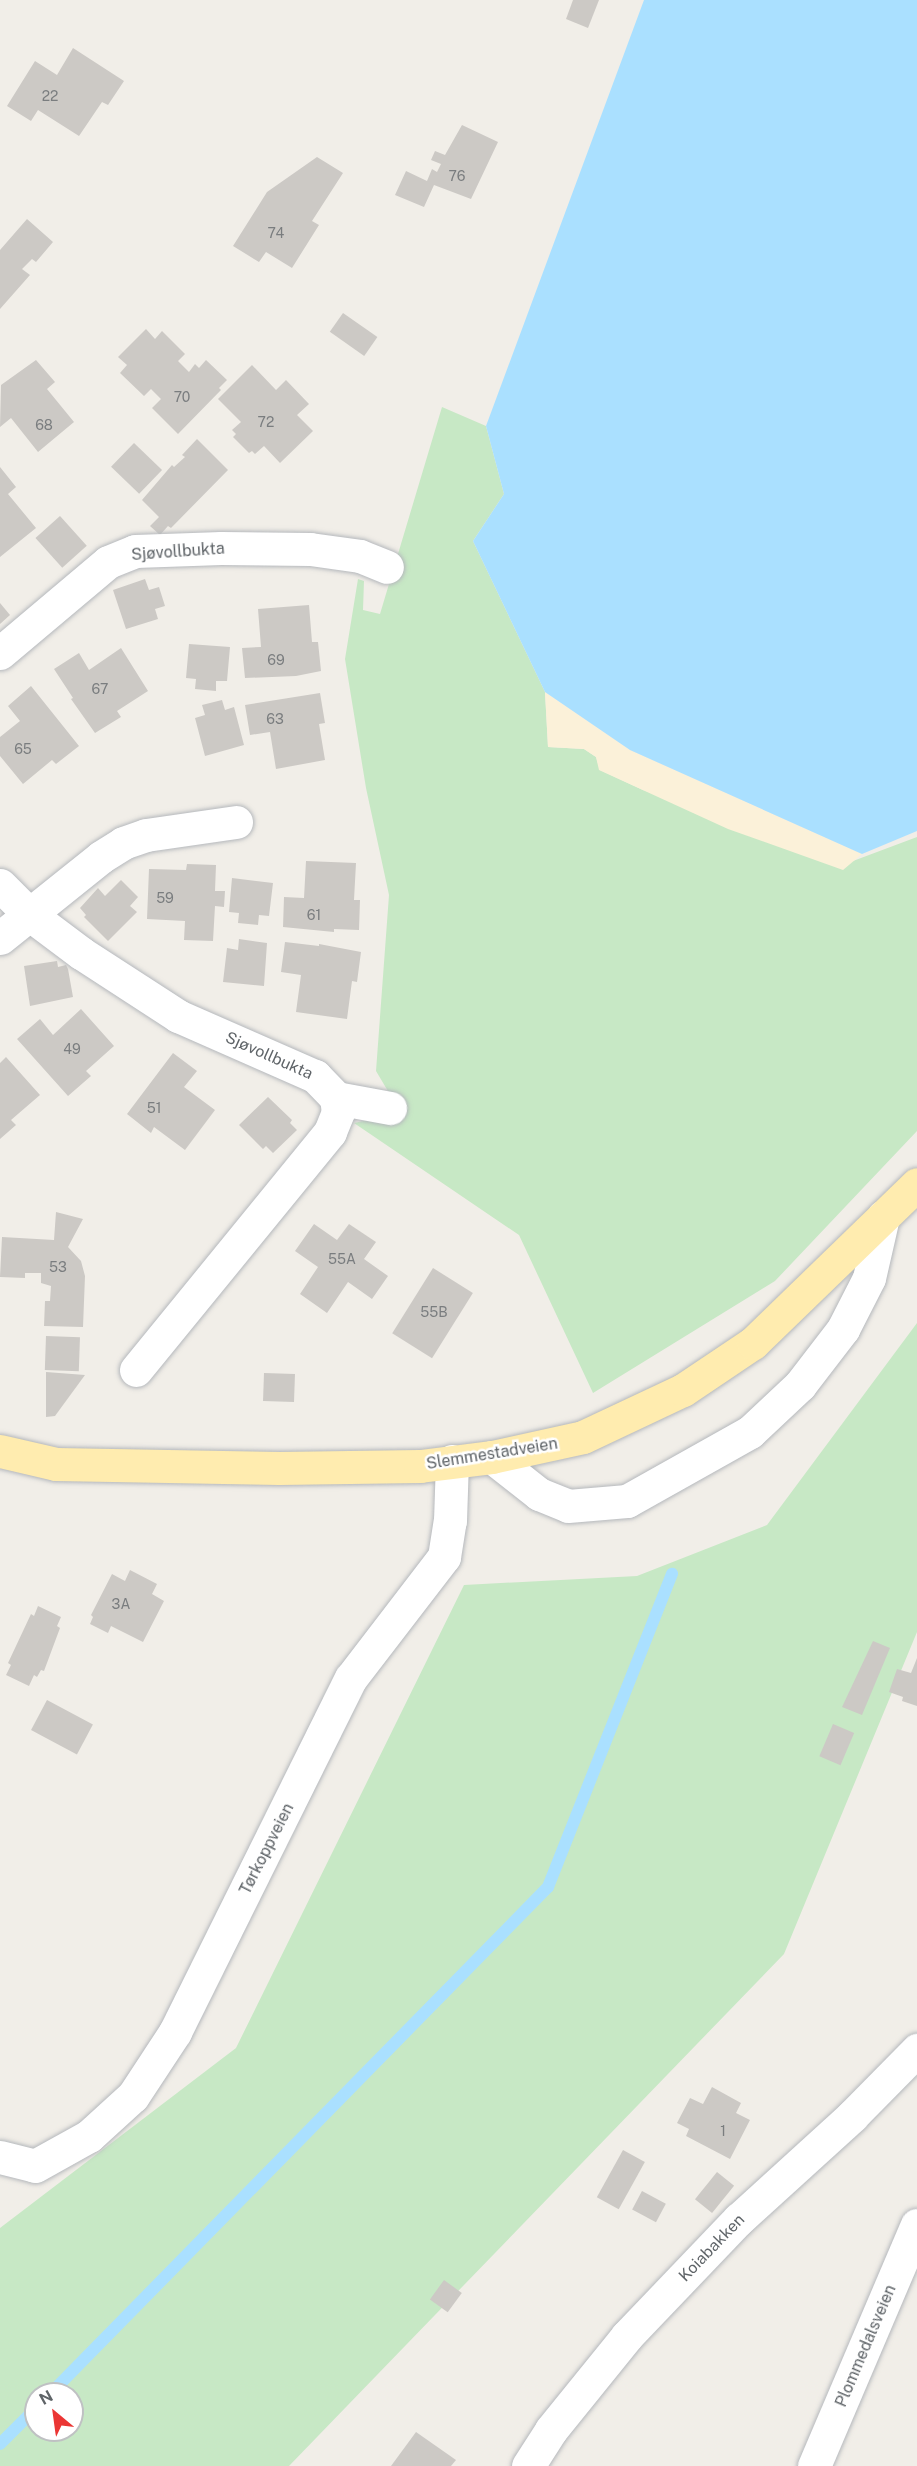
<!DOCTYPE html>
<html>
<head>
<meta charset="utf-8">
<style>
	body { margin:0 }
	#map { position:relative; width:917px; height:2466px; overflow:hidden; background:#f1eee8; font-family:"Public Sans",sans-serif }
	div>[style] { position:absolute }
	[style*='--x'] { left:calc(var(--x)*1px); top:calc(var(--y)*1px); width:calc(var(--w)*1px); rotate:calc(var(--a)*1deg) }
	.green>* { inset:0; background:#c7e8c5 }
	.sand>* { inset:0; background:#fbf1d9 }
	.water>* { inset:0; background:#aae0ff }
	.stream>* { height:12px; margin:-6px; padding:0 6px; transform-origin:6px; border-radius:6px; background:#aae0ff }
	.building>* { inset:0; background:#ccc9c5; transform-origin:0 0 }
	.roads { filter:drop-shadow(0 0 2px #b5b8bc) drop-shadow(0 0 2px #b5b8bc) }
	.minor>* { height:33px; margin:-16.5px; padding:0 16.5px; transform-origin:16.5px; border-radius:16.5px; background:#fff }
	.major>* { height:33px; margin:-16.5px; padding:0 16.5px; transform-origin:16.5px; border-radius:16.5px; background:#ffecaf }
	span { translate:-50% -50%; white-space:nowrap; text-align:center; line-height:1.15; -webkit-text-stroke:5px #fff; paint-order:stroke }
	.number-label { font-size:14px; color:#7a7d7f }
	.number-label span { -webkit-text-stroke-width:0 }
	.street-label { font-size:16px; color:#5f6468 }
	.north { position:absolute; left:24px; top:2382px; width:60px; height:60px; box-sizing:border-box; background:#fff; border:2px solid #bfc1c3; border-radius:50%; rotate:331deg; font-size:16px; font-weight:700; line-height:24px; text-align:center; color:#5f6468 }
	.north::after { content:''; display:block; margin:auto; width:21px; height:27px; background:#eb3634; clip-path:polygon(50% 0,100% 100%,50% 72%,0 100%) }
</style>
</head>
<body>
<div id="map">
	<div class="green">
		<i style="clip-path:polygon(442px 407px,486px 426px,504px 494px,473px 541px,545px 692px,548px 747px,584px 749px,596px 757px,600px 770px,643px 790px,853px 861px,917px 837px,917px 1131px,775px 1281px,593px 1393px,519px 1235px,354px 1123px,401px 1113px,376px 1071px,389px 895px,366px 788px,345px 659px,358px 579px,364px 581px,363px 610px,380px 614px)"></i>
		<i style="clip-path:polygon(evenodd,917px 1323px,917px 1632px,784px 1954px,289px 2466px,0 2466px,0 2228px,236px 2048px,464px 1585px,637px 1576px,767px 1525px,917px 1323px,36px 2394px,72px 2394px,72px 2430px,36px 2430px,36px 2394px)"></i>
	</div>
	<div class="sand">
		<i style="clip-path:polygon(545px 692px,630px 750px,862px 854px,843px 870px,728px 829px,599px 770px,596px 757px,584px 749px,548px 747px)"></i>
	</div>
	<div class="water">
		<i style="clip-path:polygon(644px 0,917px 0,917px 831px,862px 854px,630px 750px,545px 692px,473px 541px,504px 494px,486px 426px)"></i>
	</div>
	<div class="stream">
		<i style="--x:50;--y:2394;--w:711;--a:-45.51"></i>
		<i style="--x:548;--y:1887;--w:337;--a:-68.4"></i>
		<i style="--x:0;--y:2444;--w:51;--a:-45"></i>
	</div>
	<div class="building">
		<i style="clip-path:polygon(573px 0,599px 0,588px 28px,566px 19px)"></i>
		<i style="clip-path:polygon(73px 48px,124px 81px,108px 105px,102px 102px,79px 136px,38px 110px,31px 121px,7px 106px,35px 61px,57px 75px)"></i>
		<i style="clip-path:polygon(462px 125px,498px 142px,471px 199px,434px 185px,424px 207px,395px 195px,406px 171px,427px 181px,432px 169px,437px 172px,441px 164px,431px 160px,435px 151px,445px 155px)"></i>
		<i style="clip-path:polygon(317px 157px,343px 173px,312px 221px,319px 225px,292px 268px,266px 252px,259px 262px,233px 246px,267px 192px)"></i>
		<i style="clip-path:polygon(27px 219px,53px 242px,36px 262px,32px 259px,22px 269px,30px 275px,0 309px,0 250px)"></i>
		<i style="left:343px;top:313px;width:42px;height:23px;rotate:35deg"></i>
		<i style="clip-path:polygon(146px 329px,155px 339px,162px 331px,185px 354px,178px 361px,189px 372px,195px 364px,199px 368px,206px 360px,227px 380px,219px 388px,221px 390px,178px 434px,152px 408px,161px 399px,151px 389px,144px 396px,120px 373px,127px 365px,118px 357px)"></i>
		<i style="clip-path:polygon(36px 360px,55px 382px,47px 389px,74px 422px,38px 452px,11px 418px,0 427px,1px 385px)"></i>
		<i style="clip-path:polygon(252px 365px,276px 390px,286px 380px,309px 404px,297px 415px,313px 431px,280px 463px,264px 446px,255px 454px,252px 451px,249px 453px,233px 437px,236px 434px,232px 430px,241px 422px,218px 399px)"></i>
		<i style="clip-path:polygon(197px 439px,228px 470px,171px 528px,168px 526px,160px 535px,150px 526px,159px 517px,142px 500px,172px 465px,174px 467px,185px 457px,182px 455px)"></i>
		<i style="left:134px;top:443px;width:39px;height:33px;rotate:44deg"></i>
		<i style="clip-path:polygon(0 467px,16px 487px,8px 494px,36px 528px,0 557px)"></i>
		<i style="left:60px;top:516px;width:40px;height:33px;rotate:48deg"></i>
		<i style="clip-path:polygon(145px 579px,149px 590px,159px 587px,165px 606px,155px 609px,158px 619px,126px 629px,113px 590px)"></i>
		<i style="clip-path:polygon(0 603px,10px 615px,0 624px)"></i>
		<i style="clip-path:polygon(309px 605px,312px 642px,318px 642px,321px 671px,296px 676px,245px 678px,242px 648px,261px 647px,258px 609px)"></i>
		<i style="clip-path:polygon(189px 644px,230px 647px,227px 681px,216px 681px,216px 691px,195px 689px,196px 679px,186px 678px)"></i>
		<i style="clip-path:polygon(121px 648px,148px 691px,117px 711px,121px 717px,95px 733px,71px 699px,73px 698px,54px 669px,79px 653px,89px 670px)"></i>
		<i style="clip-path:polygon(31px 686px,79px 746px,56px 764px,52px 760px,23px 784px,0 756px,0 737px,20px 721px,8px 706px)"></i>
		<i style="clip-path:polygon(320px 693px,325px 723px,319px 724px,325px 760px,276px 769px,270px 732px,250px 735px,245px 705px)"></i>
		<i style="clip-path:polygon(222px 700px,225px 710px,234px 707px,244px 745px,205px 756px,195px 718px,205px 715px,202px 705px)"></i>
		<i style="clip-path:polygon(306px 861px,356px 863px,354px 900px,360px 900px,359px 930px,334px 929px,334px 932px,283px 927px,284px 897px,304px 898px)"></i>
		<i style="clip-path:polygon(187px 864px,216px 865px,215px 891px,225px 891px,224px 907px,215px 906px,213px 941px,184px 940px,185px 921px,147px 919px,149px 869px,186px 870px)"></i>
		<i style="clip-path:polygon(232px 878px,273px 883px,269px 916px,259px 915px,258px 925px,238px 923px,239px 913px,229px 912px)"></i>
		<i style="clip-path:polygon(121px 880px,138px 897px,130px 906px,137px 912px,108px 941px,84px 917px,86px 915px,80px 908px,98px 888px,105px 896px)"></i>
		<i style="clip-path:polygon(239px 939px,267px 943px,264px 986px,223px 982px,227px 948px,238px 950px)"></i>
		<i style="clip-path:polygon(285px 942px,319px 946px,319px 944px,361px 952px,357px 982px,352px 981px,347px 1019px,296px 1012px,301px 975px,281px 972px)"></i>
		<i style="clip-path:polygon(57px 961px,58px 967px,66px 965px,68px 969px,73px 997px,30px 1006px,24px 966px)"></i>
		<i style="clip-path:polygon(81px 1009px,114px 1046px,86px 1071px,91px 1076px,68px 1096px,17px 1039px,40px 1019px,53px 1035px)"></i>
		<i style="clip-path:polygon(173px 1053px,197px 1071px,184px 1087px,215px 1110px,185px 1150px,154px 1127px,151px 1133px,127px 1114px)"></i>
		<i style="clip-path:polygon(6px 1057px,40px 1095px,11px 1120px,16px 1125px,0 1139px,0 1063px)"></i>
		<i style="clip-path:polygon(268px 1097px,292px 1120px,290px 1123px,297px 1130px,273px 1153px,266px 1146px,263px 1149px,239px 1125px)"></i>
		<i style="clip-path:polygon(56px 1212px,83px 1219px,68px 1247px,81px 1261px,85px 1276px,83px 1327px,44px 1326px,45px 1301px,50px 1301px,51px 1286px,41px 1283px,41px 1273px,25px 1273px,25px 1278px,0 1277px,2px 1237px,54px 1240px)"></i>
		<i style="clip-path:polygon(314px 1224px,337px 1240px,349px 1224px,376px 1242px,364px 1259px,388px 1276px,372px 1299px,348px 1282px,327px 1313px,300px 1294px,318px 1267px,295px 1251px)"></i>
		<i style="left:433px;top:1268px;width:47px;height:77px;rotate:32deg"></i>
		<i style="left:46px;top:1336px;width:34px;height:34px;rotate:2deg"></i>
		<i style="clip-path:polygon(46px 1372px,85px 1375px,55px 1416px,46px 1417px)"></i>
		<i style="left:264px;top:1373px;width:31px;height:28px;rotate:2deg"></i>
		<i style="clip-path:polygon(130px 1570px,157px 1584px,152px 1594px,164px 1601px,143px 1642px,111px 1626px,108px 1633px,90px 1624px,93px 1617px,91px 1615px,112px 1574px,125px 1581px)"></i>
		<i style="clip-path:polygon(38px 1606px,61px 1617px,57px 1626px,60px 1628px,44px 1671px,41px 1670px,37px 1677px,34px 1675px,29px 1686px,6px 1675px,11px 1665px,8px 1663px,31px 1614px,34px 1616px)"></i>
		<i style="clip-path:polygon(873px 1641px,890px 1648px,862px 1715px,842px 1707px)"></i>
		<i style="clip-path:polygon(917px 1658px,917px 1706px,902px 1701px,903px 1697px,889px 1692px,897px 1669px,911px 1673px)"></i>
		<i style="left:47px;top:1700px;width:52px;height:34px;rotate:28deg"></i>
		<i style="left:833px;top:1724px;width:23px;height:35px;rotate:23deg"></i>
		<i style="clip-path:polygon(712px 2087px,741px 2103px,736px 2113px,750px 2120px,730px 2159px,686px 2136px,689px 2129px,677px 2123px,690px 2098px,703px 2104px)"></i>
		<i style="left:623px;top:2150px;width:25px;height:54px;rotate:29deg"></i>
		<i style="left:717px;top:2172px;width:22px;height:35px;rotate:39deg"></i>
		<i style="left:642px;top:2191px;width:27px;height:21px;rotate:28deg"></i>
		<i style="left:444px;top:2280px;width:22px;height:24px;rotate:36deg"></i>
		<i style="clip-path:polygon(416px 2432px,456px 2460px,451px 2466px,391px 2466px)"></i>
	</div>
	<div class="roads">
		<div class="minor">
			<i style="--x:0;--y:653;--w:141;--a:-40.1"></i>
			<i style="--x:108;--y:562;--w:29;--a:-22"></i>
			<i style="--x:135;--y:551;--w:86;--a:-2"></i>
			<i style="--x:221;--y:548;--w:89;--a:0.6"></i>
			<i style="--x:310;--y:549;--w:50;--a:8"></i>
			<i style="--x:360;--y:556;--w:29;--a:22"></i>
			<i style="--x:0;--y:885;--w:41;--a:45"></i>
			<i style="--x:29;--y:914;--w:65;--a:36.9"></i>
			<i style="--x:81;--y:953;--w:116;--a:33"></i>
			<i style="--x:178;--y:1016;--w:150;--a:23.7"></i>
			<i style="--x:315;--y:1076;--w:30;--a:46"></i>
			<i style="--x:336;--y:1098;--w:14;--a:82"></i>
			<i style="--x:338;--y:1112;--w:22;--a:112"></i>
			<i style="--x:330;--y:1132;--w:307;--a:129.2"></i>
			<i style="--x:0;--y:938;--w:129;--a:-38.7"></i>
			<i style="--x:101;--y:857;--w:26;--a:-32"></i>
			<i style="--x:123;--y:843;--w:24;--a:-19"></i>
			<i style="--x:146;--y:835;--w:91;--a:-8.2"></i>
			<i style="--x:336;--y:1098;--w:55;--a:10.5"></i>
			<i style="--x:492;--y:1457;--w:60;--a:38.2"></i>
			<i style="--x:539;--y:1494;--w:31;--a:22"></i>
			<i style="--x:568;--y:1506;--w:59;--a:-4.8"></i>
			<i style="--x:627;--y:1501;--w:141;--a:-29.3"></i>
			<i style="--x:750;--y:1432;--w:69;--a:-43.2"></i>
			<i style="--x:800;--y:1385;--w:71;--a:-52.5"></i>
			<i style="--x:843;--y:1329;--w:57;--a:-63"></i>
			<i style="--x:869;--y:1278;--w:63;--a:-77.1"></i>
			<i style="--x:0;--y:2157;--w:36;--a:14"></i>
			<i style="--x:35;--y:2166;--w:62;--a:-29.1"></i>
			<i style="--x:89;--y:2136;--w:59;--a:-42.3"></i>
			<i style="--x:133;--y:2096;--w:77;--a:-56.7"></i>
			<i style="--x:175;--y:2032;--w:395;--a:-63.6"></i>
			<i style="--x:351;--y:1678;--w:153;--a:-52.5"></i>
			<i style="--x:444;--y:1557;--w:36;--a:-81"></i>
			<i style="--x:450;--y:1521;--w:60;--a:-88.1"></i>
			<i style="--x:528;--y:2466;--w:43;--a:-57.4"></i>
			<i style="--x:551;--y:2430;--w:121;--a:-51"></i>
			<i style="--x:627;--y:2336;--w:162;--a:-46.3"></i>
			<i style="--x:739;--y:2219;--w:153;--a:-42.3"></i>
			<i style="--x:852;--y:2116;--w:93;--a:-45.4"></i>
			<i style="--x:814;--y:2466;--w:262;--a:-66.9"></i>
		</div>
		<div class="major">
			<i style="--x:0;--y:1451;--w:57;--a:13.1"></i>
			<i style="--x:56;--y:1464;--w:223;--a:1"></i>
			<i style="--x:279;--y:1468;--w:141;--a:-0.8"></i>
			<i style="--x:420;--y:1466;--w:73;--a:-7.1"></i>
			<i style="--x:492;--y:1457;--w:93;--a:-12.4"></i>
			<i style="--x:583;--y:1437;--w:110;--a:-25.2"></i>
			<i style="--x:683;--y:1390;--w:84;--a:-33.9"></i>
			<i style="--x:753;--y:1343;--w:228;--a:-44.1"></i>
		</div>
	</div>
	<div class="number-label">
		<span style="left:50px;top:96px">22</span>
		<span style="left:457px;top:176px">76</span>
		<span style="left:276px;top:233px">74</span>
		<span style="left:182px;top:397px">70</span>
		<span style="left:266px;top:422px">72</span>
		<span style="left:44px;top:425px">68</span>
		<span style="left:276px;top:660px">69</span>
		<span style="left:100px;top:689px">67</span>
		<span style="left:275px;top:719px">63</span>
		<span style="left:23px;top:749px">65</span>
		<span style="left:165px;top:898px">59</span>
		<span style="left:314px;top:915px">61</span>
		<span style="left:72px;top:1049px">49</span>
		<span style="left:154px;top:1108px">51</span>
		<span style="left:342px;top:1259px">55A</span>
		<span style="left:58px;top:1267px">53</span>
		<span style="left:434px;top:1312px">55B</span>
		<span style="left:121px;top:1604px">3A</span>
		<span style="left:723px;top:2131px">1</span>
	</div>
	<div class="street-label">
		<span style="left:178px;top:552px;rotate:-4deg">Sjøvollbukta</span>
		<span style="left:269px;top:1056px;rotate:24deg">Sjøvollbukta</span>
		<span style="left:492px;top:1454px;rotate:-9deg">Slemmestadveien</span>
		<span style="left:267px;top:1849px;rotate:-63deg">Tørkoppveien</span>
		<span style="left:712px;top:2248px;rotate:-46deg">Koiabakken</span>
		<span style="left:866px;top:2346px;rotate:-67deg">Plommedalsveien</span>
	</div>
	<div class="north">N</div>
</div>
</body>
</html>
